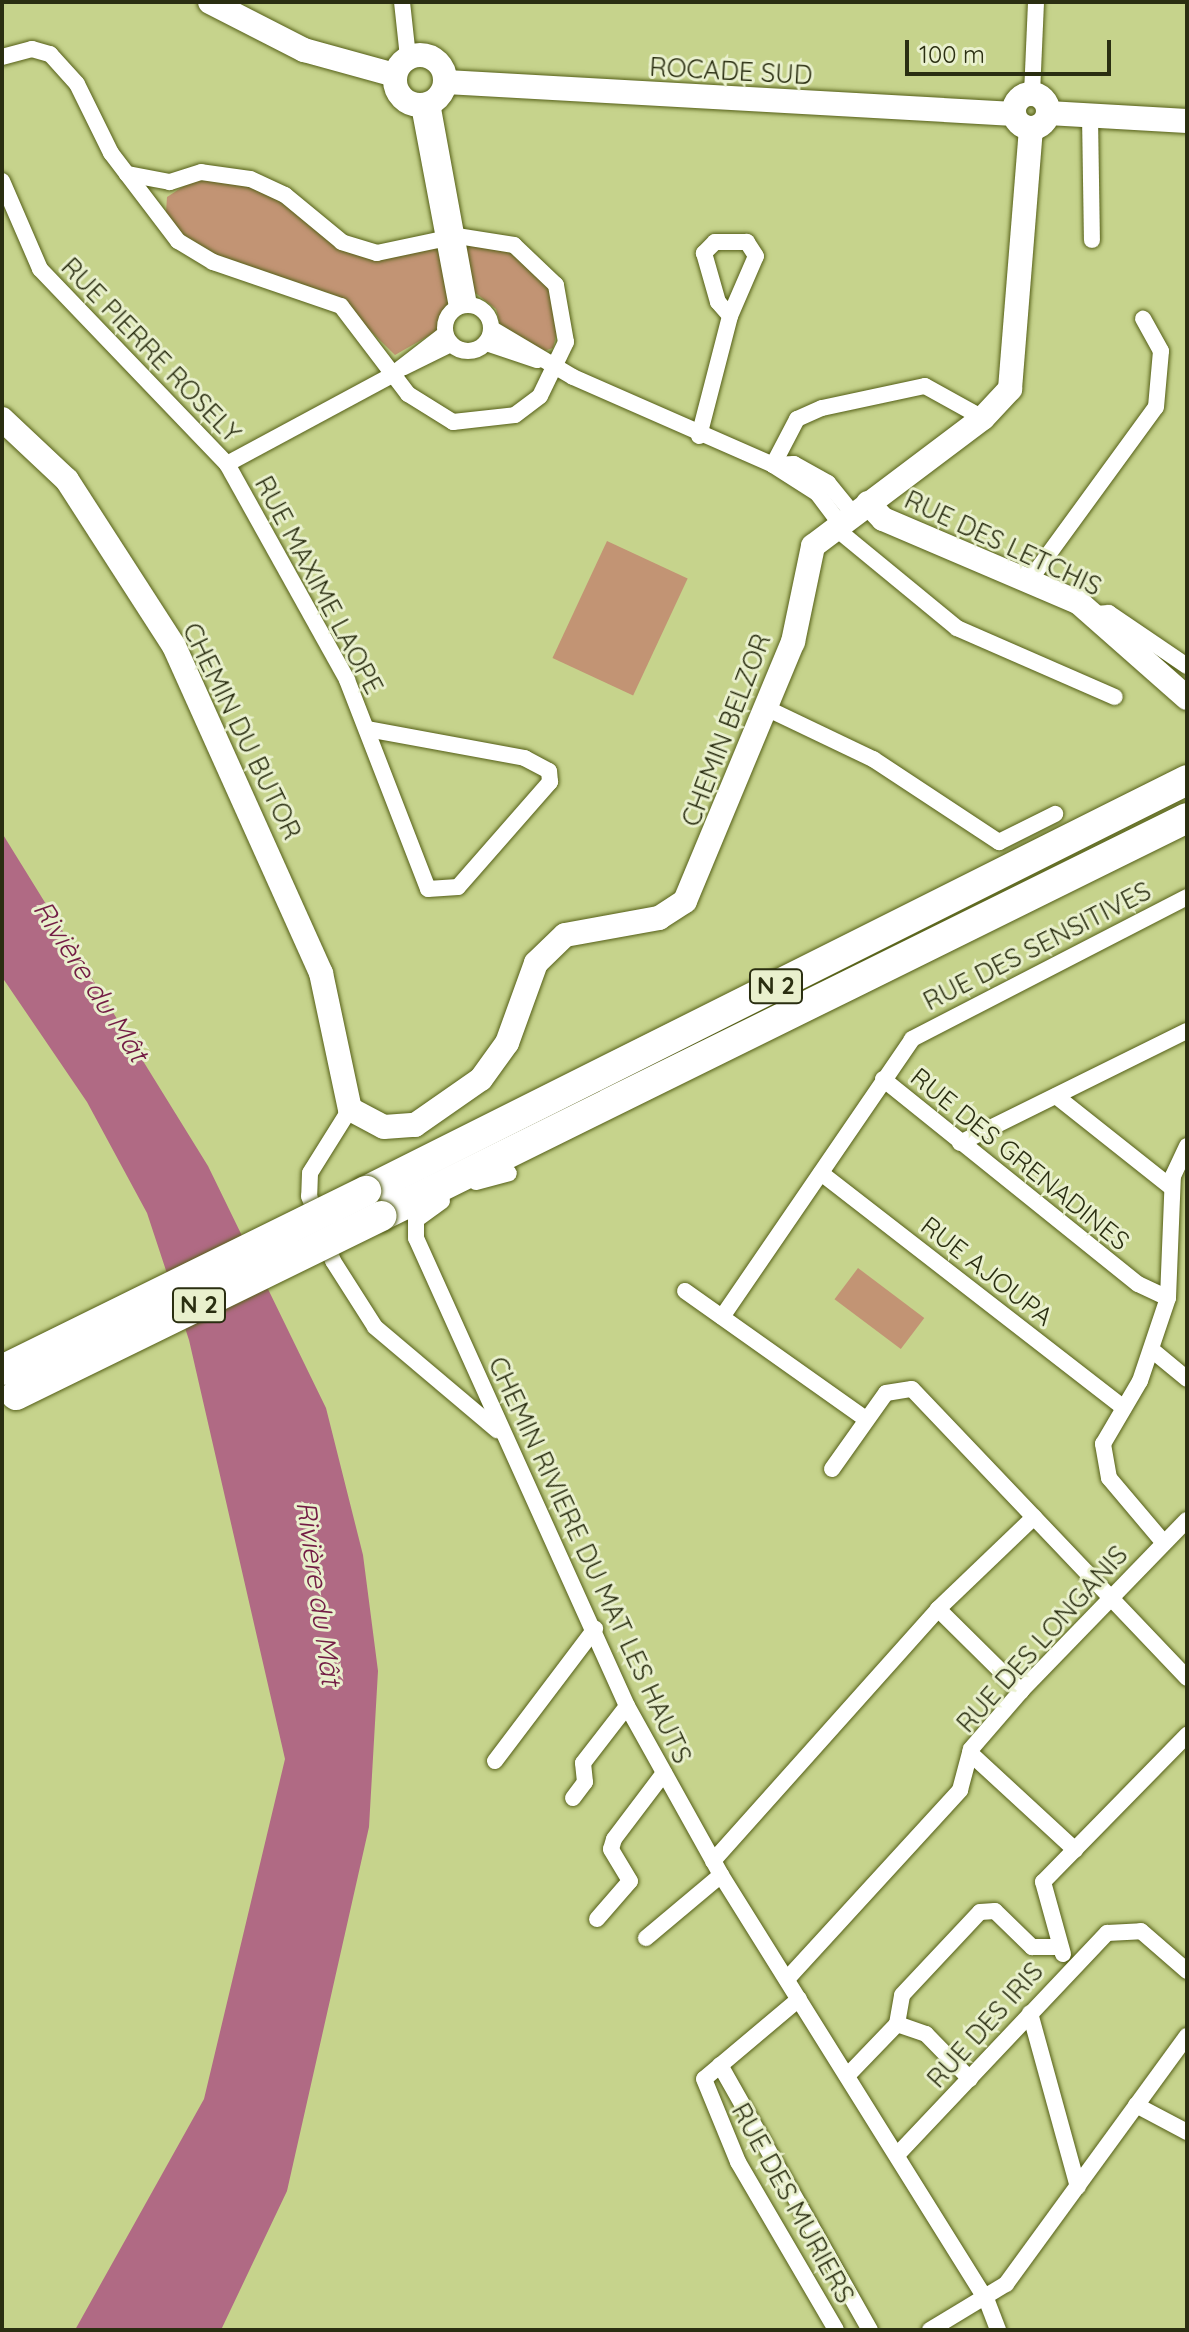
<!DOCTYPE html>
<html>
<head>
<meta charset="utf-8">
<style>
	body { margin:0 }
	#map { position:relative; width:1189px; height:2332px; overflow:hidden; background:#c6d38c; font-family:Quicksand,sans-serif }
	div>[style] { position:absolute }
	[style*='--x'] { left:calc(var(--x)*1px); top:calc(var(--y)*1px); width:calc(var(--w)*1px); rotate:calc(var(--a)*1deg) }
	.green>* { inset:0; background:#c29474; transform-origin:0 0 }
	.water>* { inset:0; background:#b06a84 }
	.roads { filter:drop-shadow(0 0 2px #555f17) drop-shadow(0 0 2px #555f17) }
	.street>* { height:16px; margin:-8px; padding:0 8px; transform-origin:8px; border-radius:8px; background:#fff }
	.street>.ring { margin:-8px; padding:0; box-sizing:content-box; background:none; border:16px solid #fff; border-radius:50% }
	.secondary>* { height:24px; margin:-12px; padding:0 12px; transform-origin:12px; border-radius:12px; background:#fff }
	.secondary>.ring { margin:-12px; padding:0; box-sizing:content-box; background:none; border:24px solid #fff; border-radius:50% }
	.highway>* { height:30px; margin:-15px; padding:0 15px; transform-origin:15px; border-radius:15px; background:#fff }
	.bridges { filter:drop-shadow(0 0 2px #555f17) drop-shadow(0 0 2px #555f17) }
	.highway-bridge>* { height:30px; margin:-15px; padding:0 15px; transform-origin:15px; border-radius:15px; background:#fff }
	span { translate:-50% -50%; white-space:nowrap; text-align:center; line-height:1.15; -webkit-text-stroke:6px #e9f0cd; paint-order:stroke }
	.shield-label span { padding:2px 6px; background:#e9f0cd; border:2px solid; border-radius:6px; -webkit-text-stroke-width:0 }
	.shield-label { font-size:24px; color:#2a2e11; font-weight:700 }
	.street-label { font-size:26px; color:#2a2e11 }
	.water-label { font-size:28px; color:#721c44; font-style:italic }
	.frame { position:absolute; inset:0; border:4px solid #2a2e11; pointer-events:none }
	.scale { position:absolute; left:905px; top:40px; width:206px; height:36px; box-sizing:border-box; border:4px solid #2a2e11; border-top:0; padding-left:10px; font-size:24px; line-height:28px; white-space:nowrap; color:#2a2e11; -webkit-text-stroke:6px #e9f0cd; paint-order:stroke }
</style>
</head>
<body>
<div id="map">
	<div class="green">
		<i style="clip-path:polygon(198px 177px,259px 189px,374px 257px,437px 245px,452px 296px,437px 331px,395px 355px,334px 295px,187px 246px,166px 212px,167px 197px)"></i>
		<i style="clip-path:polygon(466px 245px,507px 250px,549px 288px,559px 324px,553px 348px,544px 351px,501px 328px,496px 309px,473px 291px)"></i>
		<i style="left:607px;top:541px;width:89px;height:129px;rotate:25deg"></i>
		<i style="left:858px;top:1268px;width:83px;height:39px;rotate:37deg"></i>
	</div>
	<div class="water">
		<i style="clip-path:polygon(2px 833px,208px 1166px,326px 1408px,363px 1555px,378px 1671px,369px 1827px,287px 2191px,221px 2330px,75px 2330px,204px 2099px,285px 1759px,189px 1340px,147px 1213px,87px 1102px,2px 977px)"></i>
	</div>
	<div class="roads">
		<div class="street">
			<i style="--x:402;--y:2;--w:55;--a:83.8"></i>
			<i style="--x:2;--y:57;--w:31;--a:-15"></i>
			<i style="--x:32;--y:49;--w:19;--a:16"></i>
			<i style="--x:50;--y:54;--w:40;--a:48"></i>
			<i style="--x:77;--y:84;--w:77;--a:63.8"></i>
			<i style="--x:111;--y:153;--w:111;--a:52.7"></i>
			<i style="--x:178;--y:241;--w:41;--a:31"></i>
			<i style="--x:213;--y:262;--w:135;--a:19"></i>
			<i style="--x:341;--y:306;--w:111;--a:52.7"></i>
			<i style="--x:408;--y:394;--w:53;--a:31.9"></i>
			<i style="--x:453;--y:422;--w:62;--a:-6.4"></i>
			<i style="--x:515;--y:415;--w:31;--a:-37"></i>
			<i style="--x:540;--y:396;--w:60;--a:-64.3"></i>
			<i style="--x:566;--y:342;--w:58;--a:-100"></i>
			<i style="--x:556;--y:285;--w:58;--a:-136.4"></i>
			<i style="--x:514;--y:245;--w:58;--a:-171"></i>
			<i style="--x:457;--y:236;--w:82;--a:168"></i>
			<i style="--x:377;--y:253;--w:37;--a:-163"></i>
			<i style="--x:342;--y:242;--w:74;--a:-140.5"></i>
			<i style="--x:285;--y:195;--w:38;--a:-155"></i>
			<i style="--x:250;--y:179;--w:49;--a:-171.9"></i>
			<i style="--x:201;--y:172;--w:33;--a:162"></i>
			<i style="--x:170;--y:182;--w:44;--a:-169.5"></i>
			<i style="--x:1032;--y:94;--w:92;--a:-87.5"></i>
			<i style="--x:432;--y:103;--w:204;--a:79.6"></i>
			<i style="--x:419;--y:106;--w:205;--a:79.3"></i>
			<i style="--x:1090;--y:116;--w:124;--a:89.1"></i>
			<i style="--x:2;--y:181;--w:96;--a:66.6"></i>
			<i style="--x:40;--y:269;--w:270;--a:46.2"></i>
			<i style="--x:227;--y:464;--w:247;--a:60.9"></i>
			<i style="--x:347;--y:680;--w:224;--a:68.8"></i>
			<i style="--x:428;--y:889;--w:30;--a:-4"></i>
			<i style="--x:458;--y:887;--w:140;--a:-48.8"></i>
			<i style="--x:550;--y:782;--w:11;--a:-95"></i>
			<i style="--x:549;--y:771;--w:27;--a:-152"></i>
			<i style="--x:525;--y:758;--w:161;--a:-169.6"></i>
			<i class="ring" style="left:445px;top:305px;width:30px;height:30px"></i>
			<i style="--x:492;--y:329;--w:94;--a:30.7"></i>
			<i style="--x:573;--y:377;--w:219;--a:23.7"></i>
			<i style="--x:773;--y:465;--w:52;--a:32.5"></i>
			<i style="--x:817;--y:493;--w:36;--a:53"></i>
			<i style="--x:486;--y:343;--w:54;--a:18.4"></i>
			<i style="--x:404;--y:367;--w:52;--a:-26.1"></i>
			<i style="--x:699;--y:436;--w:124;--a:-75.5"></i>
			<i style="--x:730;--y:316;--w:65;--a:-66.6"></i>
			<i style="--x:756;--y:256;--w:17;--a:-123"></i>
			<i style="--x:747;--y:242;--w:32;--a:180"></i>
			<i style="--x:715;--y:242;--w:16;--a:135"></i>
			<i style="--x:704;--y:253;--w:51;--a:74.1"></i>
			<i style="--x:718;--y:302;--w:18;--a:49"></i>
			<i style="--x:227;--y:464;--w:187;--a:-28.3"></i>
			<i style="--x:392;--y:375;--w:67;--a:-37.7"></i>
			<i style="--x:773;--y:465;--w:52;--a:-62.4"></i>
			<i style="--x:797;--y:419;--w:27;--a:-24"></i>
			<i style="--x:822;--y:408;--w:105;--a:-12.1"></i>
			<i style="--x:925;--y:386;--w:66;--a:28.9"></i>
			<i style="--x:773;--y:465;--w:21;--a:-3"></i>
			<i style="--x:794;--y:464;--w:39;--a:29"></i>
			<i style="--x:828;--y:483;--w:40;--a:51"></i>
			<i style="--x:834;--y:527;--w:159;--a:39.4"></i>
			<i style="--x:957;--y:628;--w:172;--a:23.6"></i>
			<i style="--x:1029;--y:581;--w:215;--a:-53.9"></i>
			<i style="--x:1156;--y:407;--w:56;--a:-84.9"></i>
			<i style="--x:1161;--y:351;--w:37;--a:-119"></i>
			<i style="--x:1095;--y:614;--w:14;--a:-4"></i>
			<i style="--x:1109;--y:613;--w:94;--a:34.2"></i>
			<i style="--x:766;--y:708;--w:119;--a:25.5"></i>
			<i style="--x:873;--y:759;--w:151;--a:33.4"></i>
			<i style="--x:999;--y:842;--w:63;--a:-26.6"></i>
			<i style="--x:883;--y:1079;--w:327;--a:38.8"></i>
			<i style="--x:1138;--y:1284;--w:33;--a:25"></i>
			<i style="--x:1056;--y:1096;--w:148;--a:38.4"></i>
			<i style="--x:350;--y:1109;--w:75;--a:122"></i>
			<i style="--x:310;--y:1173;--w:23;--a:92"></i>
			<i style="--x:309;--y:1196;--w:69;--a:69.7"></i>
			<i style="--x:333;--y:1261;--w:78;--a:57.5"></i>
			<i style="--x:375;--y:1327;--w:160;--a:40.2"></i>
			<i style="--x:960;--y:1143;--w:253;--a:-26.3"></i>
			<i style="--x:821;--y:1173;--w:383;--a:37.8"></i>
			<i style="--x:476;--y:1182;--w:34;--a:-15"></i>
			<i style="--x:442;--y:1201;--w:32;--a:144"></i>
			<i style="--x:416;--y:1220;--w:18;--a:90"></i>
			<i style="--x:416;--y:1238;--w:513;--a:65.73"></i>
			<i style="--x:627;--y:1706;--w:193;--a:60.9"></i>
			<i style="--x:721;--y:1875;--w:502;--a:58.02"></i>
			<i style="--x:987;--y:2301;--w:31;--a:69"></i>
			<i style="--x:685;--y:1291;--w:218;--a:35.3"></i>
			<i style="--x:722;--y:1317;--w:337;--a:-55.6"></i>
			<i style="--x:912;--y:1039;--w:309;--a:-27.3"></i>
			<i style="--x:1152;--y:1350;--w:45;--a:39.6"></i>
			<i style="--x:832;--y:1469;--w:93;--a:-54.6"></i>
			<i style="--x:886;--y:1393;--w:26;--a:-9"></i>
			<i style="--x:912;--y:1389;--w:399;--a:46.4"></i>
			<i style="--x:1164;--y:1543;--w:85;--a:-130.2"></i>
			<i style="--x:1109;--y:1478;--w:35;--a:-100"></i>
			<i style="--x:1103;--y:1444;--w:73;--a:-59.6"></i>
			<i style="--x:1140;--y:1381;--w:88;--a:-71.4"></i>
			<i style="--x:1168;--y:1298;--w:122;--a:-87.7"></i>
			<i style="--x:1173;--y:1176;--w:33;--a:-65"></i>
			<i style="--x:938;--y:1609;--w:117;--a:44.7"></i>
			<i style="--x:970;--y:1753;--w:143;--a:42.7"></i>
			<i style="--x:495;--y:1761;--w:166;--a:-52.9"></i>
			<i style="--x:573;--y:1798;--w:20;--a:-53"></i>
			<i style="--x:585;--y:1782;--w:19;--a:-96"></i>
			<i style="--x:583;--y:1763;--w:72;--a:-52.3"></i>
			<i style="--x:713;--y:1861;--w:338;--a:-48.2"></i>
			<i style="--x:938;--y:1609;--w:133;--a:-43.8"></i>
			<i style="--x:597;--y:1919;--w:50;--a:-49"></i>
			<i style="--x:630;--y:1881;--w:37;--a:-121"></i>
			<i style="--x:611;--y:1849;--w:10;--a:-73"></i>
			<i style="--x:614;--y:1839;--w:83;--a:-52.9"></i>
			<i style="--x:646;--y:1938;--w:98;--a:-40"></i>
			<i style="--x:1063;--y:1954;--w:75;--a:-105.5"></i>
			<i style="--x:1043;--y:1882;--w:206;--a:-45.6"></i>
			<i style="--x:788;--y:1978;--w:255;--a:-47.5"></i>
			<i style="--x:960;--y:1790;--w:42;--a:-75"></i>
			<i style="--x:971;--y:1749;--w:77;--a:-49.2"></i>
			<i style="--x:1021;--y:1691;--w:238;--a:-45.9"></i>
			<i style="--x:799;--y:1999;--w:124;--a:139.9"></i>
			<i style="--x:704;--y:2079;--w:90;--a:67.7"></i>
			<i style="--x:738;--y:2162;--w:194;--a:59.7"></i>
			<i style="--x:1030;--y:2013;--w:180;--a:74.6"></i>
			<i style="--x:720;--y:2065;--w:305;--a:60.5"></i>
			<i style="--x:847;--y:2076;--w:72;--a:-46.1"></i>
			<i style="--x:970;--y:2079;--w:63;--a:-134.4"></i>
			<i style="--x:926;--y:2034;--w:31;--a:-161"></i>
			<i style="--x:897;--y:2024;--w:29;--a:-80"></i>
			<i style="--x:902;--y:1995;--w:114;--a:-46.8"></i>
			<i style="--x:980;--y:1912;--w:15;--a:-4"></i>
			<i style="--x:995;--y:1911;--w:52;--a:44.2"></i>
			<i style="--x:1032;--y:1947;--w:28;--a:0"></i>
			<i style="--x:1136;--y:2105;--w:58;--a:27.9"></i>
			<i style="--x:897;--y:2155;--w:306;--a:-46.6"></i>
			<i style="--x:1107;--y:1933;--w:34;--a:-3"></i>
			<i style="--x:1141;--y:1931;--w:61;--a:41"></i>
			<i style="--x:930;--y:2330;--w:89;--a:-31.2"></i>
			<i style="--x:1006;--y:2284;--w:307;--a:-53.9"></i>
		</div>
		<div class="secondary">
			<i style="--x:210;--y:2;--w:106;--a:27.1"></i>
			<i style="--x:304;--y:50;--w:94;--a:15.4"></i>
			<i class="ring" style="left:395px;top:55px;width:26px;height:26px"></i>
			<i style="--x:446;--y:82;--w:569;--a:3.22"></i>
			<i class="ring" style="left:1014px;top:94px;width:10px;height:10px"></i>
			<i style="--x:1048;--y:113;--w:139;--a:3.3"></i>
			<i style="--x:2;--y:419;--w:89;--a:43.2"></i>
			<i style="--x:67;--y:480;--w:197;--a:57.2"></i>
			<i style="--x:174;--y:646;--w:359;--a:65.8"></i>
			<i style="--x:321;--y:973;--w:139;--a:78"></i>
			<i style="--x:350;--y:1109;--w:38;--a:28"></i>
			<i style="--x:384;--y:1127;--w:31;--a:-4"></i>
			<i style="--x:415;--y:1125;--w:80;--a:-34.9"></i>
			<i style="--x:481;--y:1079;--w:44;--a:-54.2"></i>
			<i style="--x:507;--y:1043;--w:85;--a:-70.1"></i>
			<i style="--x:536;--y:963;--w:40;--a:-44"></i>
			<i style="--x:565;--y:935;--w:96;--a:-10.3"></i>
			<i style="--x:659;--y:918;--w:31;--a:-33"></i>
			<i style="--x:685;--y:901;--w:281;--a:-67.4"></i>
			<i style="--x:793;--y:642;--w:98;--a:-78.2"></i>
			<i style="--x:813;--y:546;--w:213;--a:-37"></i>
			<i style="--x:983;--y:418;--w:40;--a:-47"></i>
			<i style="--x:1010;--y:389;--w:261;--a:-85.4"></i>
			<i style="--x:868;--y:503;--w:22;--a:47"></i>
			<i style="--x:883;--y:519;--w:212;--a:23.1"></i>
			<i style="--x:1078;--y:602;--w:145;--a:41.4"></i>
		</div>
		<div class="highway">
			<i style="--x:366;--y:1191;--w:918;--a:-26.59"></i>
			<i style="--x:381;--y:1216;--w:899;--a:-26.28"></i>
		</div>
	</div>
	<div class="bridges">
		<div class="highway-bridge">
			<i style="--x:2;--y:1370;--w:406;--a:-26.2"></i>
			<i style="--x:16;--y:1395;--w:407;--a:-26.1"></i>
		</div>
	</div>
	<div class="shield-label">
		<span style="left:776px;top:986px">N 2</span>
		<span style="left:199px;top:1305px">N 2</span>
	</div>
	<div class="street-label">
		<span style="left:731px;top:71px;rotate:3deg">ROCADE SUD</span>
		<span style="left:151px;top:350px;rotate:46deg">RUE PIERRE ROSELY</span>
		<span style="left:1003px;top:543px;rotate:25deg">RUE DES LETCHIS</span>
		<span style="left:319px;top:585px;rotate:62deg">RUE MAXIME LAOPE</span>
		<span style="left:726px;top:730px;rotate:-69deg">CHEMIN BELZOR</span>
		<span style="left:242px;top:731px;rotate:64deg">CHEMIN DU BUTOR</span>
		<span style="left:1037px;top:946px;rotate:-27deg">RUE DES SENSITIVES</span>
		<span style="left:1020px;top:1159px;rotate:39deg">RUE DES GRENADINES</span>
		<span style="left:987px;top:1271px;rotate:38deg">RUE AJOUPA</span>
		<span style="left:590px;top:1560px;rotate:65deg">CHEMIN RIVIERE DU MAT LES HAUTS</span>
		<span style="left:1042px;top:1639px;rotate:-48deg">RUE DES LONGANIS</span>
		<span style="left:985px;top:2025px;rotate:-48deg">RUE DES IRIS</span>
		<span style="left:793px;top:2203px;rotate:61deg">RUE DES MURIERS</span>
	</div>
	<div class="water-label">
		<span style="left:91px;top:981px;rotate:57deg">Rivière du Mât</span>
		<span style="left:319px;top:1593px;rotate:82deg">Rivière du Mât</span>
	</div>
	<div class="frame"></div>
	<div class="scale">100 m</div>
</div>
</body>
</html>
